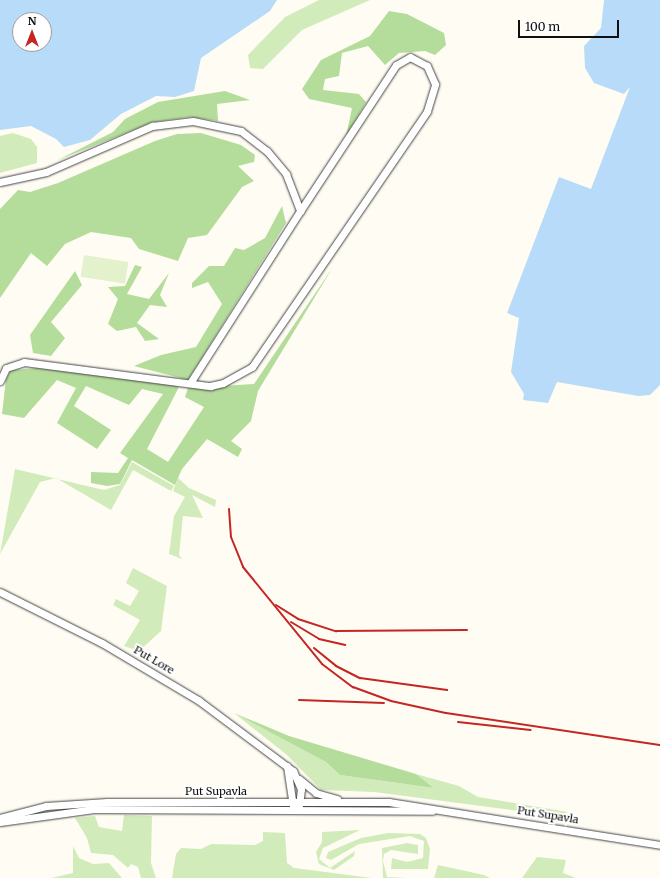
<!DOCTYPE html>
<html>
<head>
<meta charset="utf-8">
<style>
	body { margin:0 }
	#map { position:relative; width:660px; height:878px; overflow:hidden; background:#fffdf3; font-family:Merriweather,serif }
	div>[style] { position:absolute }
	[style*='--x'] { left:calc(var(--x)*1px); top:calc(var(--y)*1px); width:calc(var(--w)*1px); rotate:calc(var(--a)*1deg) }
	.green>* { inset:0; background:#d1ebbb }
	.forest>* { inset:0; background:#b4dc9a }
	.pitch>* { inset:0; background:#e3f2cd; transform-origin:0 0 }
	.water>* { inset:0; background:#b7dbf8 }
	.roads { filter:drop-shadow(0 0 1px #434343) drop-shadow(0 0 1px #434343) }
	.minor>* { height:7px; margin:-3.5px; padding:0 3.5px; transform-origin:3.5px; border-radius:3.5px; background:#fff }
	.rail>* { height:2px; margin:-1px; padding:0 1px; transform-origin:1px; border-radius:1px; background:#c42624 }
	span { translate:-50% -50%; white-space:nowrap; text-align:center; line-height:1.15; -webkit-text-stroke:4px #fff; paint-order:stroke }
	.street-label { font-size:11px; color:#101010 }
	.north { position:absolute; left:12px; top:12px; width:40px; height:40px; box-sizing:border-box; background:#fff; border:1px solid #9f9f9f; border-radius:50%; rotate:0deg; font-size:11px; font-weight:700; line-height:16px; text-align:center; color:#101010 }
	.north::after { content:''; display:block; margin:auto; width:14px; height:18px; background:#c42624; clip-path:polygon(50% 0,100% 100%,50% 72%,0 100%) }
	.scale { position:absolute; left:518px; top:20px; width:101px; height:18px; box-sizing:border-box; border:2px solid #101010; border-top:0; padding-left:5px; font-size:12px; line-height:14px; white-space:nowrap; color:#101010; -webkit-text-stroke:3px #fff; paint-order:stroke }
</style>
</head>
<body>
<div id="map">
	<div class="green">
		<i style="clip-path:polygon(319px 0,370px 0,302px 30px,263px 69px,250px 68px,248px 55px,285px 17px)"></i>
		<i style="clip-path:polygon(13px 133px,31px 139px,37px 147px,37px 163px,0 173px,0 136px)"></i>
		<i style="clip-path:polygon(132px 462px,174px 486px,171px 491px,133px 470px,111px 510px,56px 478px,40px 482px,0 554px,15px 469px,104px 490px,120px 485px)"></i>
		<i style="clip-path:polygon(178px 478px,189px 488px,216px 500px,215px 507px,192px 495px,203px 518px,183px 516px,179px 555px,182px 559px,169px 554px,174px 516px,185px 497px,173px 491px)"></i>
		<i style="clip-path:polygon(133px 568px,167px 586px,161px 631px,139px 651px,124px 646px,140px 620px,113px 605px,116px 599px,130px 606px,139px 591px,126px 583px)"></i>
		<i style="clip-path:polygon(234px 713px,326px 762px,340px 775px,434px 788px,416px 774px,459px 786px,478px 797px,568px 812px,557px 816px,374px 792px,321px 790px,287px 755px)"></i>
		<i style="clip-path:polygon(315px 805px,339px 805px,404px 808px,315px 808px)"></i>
		<i style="clip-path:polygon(124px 815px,152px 816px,151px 863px,156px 878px,141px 878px,138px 867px,131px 864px,128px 868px,113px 855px,91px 853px,87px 838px,75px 818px,95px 816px,99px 827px,122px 831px)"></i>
		<i style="clip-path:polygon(360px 830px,323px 848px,319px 859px,330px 868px,355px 851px,354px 856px,334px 870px,319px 864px,316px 852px,322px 842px,322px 832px)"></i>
		<i style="clip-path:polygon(263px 832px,285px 833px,287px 863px,294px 868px,372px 878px,172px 878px,176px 854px,181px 848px,201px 849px,211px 844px,255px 845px,263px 841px)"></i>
		<i style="clip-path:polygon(388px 833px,420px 834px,426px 838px,430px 849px,428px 869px,391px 869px,392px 858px,407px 862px,423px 858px,424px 841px,410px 836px,359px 844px,331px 860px,326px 858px,328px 852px,361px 838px)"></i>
		<i style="clip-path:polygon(407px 843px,418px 845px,418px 854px,391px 850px,384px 854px,383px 861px,387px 877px,408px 878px,383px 878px,382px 848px)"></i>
		<i style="clip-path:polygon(73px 846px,79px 858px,93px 864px,109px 863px,122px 878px,51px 878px,73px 873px)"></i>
		<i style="clip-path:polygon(537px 857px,566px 860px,563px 873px,576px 878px,522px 878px)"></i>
		<i style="clip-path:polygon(438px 865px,484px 875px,490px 878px,434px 878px)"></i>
	</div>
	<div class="forest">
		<i style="clip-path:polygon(389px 11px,407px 14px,444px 33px,446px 45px,435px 55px,425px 51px,399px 53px,385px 65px,368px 46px,342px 53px,339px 76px,325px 79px,323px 90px,359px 94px,366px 102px,346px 136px,352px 108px,309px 99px,302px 89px,321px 60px,370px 36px)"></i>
		<i style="clip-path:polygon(225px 91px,250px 100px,217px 104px,218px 121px,190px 117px,153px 122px,58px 160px,113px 132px,125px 119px,158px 102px)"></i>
		<i style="clip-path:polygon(201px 133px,241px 145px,255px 155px,254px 162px,238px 166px,254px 181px,242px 187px,207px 235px,188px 238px,178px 261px,139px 249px,131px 238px,91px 232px,65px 244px,47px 266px,31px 253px,0 298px,0 209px,18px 190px,30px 192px,58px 183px,155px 141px,177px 134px)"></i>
		<i style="clip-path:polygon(282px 206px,286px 223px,188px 380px,134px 366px,161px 355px,196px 347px,222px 304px,208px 282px,192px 288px,192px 283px,209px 266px,224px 266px,235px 248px,244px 250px,265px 238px)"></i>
		<i style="clip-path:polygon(135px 265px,142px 267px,127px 294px,149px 299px,169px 273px,160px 295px,167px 307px,150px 305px,137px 323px,159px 339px,145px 341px,136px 327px,117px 331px,108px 324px,118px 299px,108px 287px,125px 286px)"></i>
		<i style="clip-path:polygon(333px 267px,258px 391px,251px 421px,231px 441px,242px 449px,238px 457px,207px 439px,182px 469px,175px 485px,132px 460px,120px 484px,107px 486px,91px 483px,91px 472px,118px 473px,128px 458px,120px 453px,163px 394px,142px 389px,129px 405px,86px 386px,74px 406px,111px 430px,97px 449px,57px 423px,76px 388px,57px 380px,24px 418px,2px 414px,6px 379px,11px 370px,38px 368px,166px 382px,179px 387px,147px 449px,168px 462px,204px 407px,185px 397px,188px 388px,254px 384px)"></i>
		<i style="clip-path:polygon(75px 271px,82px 285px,51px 322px,65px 338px,51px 356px,33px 353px,30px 335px)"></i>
		<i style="clip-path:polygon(234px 713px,289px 736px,416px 774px,434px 788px,340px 775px,326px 762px)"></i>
	</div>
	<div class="pitch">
		<i style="left:84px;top:255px;width:45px;height:22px;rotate:9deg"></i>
	</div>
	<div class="water">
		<i style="clip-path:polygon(evenodd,0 0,277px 0,270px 11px,201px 58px,194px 91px,175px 97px,156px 96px,121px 114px,90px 140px,64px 147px,56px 139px,31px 126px,0 130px,0 0,20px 20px,44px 20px,44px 44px,20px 44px,20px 20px)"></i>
		<i style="clip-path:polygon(604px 0,660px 0,660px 385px,650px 395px,638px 396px,557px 382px,548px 403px,523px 400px,524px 394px,511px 372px,519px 318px,507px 313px,559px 177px,591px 189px,630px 87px,624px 94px,594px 83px,585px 68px,584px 46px,601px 28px)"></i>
	</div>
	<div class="roads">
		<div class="minor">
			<i style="--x:0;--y:182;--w:47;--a:-12.3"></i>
			<i style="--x:46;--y:172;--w:116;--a:-23.5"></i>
			<i style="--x:152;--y:126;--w:41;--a:-7"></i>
			<i style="--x:193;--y:121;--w:49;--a:11.8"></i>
			<i style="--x:241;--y:131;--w:33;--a:38"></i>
			<i style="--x:267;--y:151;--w:30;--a:50"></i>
			<i style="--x:286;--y:174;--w:40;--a:69"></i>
			<i style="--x:300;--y:211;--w:204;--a:122.6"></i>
			<i style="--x:0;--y:381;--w:14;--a:-65"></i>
			<i style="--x:6;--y:368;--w:19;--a:-18"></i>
			<i style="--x:24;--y:362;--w:188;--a:7.4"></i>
			<i style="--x:210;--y:386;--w:13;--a:-13"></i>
			<i style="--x:223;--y:383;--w:33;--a:-29"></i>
			<i style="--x:252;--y:367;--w:310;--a:-55.6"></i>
			<i style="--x:427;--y:111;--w:28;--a:-73"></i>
			<i style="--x:435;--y:84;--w:20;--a:-114"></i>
			<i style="--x:427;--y:66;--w:19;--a:-152"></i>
			<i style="--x:410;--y:57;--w:16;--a:150"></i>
			<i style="--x:396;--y:65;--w:175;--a:123.3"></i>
			<i style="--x:0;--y:592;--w:114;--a:26.6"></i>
			<i style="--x:102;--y:643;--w:112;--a:30.7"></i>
			<i style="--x:198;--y:700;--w:119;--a:36.8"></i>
			<i style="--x:293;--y:771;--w:20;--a:66"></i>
			<i style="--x:301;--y:789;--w:17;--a:97"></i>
			<i style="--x:287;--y:766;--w:40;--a:81.5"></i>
			<i style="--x:299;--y:779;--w:22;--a:39"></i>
			<i style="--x:316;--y:793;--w:22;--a:16"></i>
			<i style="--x:0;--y:818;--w:48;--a:-14.6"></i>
			<i style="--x:46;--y:806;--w:61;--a:-3.8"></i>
			<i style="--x:107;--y:802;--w:282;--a:0"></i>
			<i style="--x:389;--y:802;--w:274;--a:9"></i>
			<i style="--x:0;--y:822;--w:95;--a:-7.9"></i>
			<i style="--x:94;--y:809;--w:338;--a:0.3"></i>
		</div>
	</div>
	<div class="rail">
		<i style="--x:229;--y:509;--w:28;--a:86"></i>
		<i style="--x:231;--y:537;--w:32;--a:68"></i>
		<i style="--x:243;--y:567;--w:125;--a:50.8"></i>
		<i style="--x:322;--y:664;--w:39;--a:37"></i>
		<i style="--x:353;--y:687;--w:40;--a:20.2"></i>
		<i style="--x:391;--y:701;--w:56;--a:12.3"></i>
		<i style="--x:446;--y:713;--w:216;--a:8.5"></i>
		<i style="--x:276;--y:605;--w:26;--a:32"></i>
		<i style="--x:298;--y:619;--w:40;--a:18"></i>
		<i style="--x:336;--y:631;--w:131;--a:-0.4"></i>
		<i style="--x:291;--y:622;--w:33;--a:31"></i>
		<i style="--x:319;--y:639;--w:27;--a:13"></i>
		<i style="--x:314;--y:648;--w:28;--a:39"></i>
		<i style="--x:336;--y:666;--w:27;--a:27"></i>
		<i style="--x:360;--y:678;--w:88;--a:7.9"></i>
		<i style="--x:299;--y:700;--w:85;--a:2"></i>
		<i style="--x:458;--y:722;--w:73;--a:6.3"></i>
	</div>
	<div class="street-label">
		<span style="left:154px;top:660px;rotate:30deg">Put Lore</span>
		<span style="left:216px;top:791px">Put Supavla</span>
		<span style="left:548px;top:815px;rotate:9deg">Put Supavla</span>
	</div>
	<div class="north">N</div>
	<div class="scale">100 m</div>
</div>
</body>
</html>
